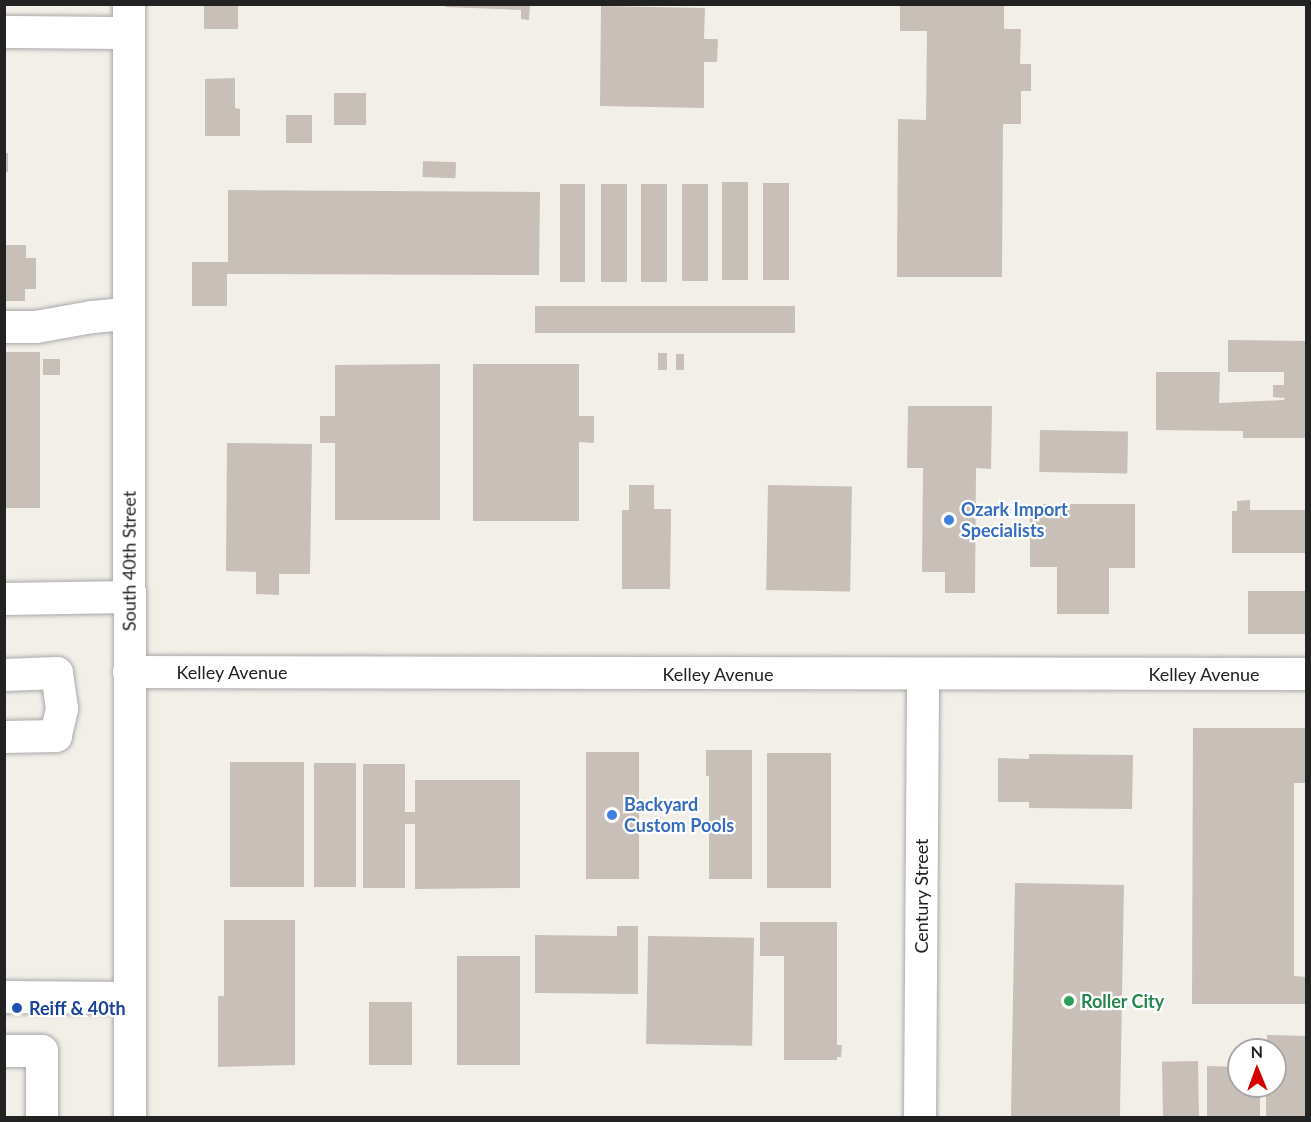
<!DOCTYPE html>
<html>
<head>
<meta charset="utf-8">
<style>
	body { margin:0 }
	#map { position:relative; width:1311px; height:1122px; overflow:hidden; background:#f2efe9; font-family:Lato,sans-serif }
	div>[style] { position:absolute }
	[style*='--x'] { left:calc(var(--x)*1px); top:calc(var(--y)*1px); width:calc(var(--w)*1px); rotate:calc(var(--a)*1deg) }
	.building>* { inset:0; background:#c7bfb8; transform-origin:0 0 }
	.roads { filter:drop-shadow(0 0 2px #a9a9a9) drop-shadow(0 0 2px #a9a9a9) }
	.minor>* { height:32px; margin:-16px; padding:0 16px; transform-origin:16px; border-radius:16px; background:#fff }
	.dots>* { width:16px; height:16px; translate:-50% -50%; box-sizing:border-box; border:3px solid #fff; border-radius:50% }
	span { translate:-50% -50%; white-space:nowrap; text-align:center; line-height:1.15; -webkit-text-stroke:4.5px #fff; paint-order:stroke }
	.shop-label { font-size:18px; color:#366cbe; font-weight:700 }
	.left { translate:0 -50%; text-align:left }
	.street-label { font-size:18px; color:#222 }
	.leisure-label { font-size:18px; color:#27864d; font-weight:700 }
	.transit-label { font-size:18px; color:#164399; font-weight:700 }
	.frame { position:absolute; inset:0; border:6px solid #222; pointer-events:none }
	.north { position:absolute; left:1227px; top:1038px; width:60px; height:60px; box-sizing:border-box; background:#fff; border:2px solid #a7a7a7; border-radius:50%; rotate:359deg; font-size:16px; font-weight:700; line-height:24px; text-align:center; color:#222 }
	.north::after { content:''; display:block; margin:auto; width:21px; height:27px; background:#d40000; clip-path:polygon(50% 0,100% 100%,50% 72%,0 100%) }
</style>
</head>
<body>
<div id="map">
	<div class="building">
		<i style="left:204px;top:4px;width:34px;height:25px"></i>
		<i style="clip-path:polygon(446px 4px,530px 4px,529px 20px,521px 19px,521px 10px,446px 7px)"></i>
		<i style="clip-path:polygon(900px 4px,1004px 4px,1004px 29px,1021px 29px,1020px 64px,1031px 64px,1031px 91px,1021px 91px,1021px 124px,1003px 124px,1002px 277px,897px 277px,898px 119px,926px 120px,927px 31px,900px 31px)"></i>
		<i style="clip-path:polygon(601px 6px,705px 8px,704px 39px,718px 39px,717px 62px,704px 62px,704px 108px,600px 106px)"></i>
		<i style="clip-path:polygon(235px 78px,235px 108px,240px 109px,240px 136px,205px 136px,205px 79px)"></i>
		<i style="left:334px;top:93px;width:32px;height:32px"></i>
		<i style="left:286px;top:115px;width:26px;height:28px"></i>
		<i style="left:4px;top:153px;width:4px;height:19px"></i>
		<i style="left:423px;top:161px;width:33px;height:16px;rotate:2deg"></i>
		<i style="left:748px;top:182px;width:98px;height:26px;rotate:90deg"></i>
		<i style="left:763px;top:183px;width:26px;height:97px"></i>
		<i style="left:560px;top:184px;width:25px;height:98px"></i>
		<i style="left:601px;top:184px;width:26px;height:98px"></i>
		<i style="left:641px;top:184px;width:26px;height:98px"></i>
		<i style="left:682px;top:184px;width:26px;height:97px"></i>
		<i style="clip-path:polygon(228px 190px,540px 192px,539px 275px,227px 274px,227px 306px,192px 306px,192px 262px,228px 262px)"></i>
		<i style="clip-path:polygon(4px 245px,26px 245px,26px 258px,36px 258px,36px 289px,25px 289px,25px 301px,4px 301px)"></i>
		<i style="left:535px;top:306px;width:260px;height:27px"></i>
		<i style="clip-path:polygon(1228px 340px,1306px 341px,1306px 438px,1243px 438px,1243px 431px,1156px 430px,1156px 372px,1220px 372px,1219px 403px,1284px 400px,1285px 398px,1273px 397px,1273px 385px,1284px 385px,1284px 372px,1228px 372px)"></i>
		<i style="left:4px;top:352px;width:36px;height:156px"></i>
		<i style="left:658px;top:353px;width:9px;height:17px"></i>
		<i style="left:676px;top:354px;width:8px;height:16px"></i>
		<i style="left:43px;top:359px;width:17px;height:16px"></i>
		<i style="clip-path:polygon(440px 364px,440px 520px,335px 520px,335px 443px,320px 443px,320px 416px,335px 416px,335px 365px)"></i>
		<i style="clip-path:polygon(473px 364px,579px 364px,579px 416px,594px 416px,594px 443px,579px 442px,579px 521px,473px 521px)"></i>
		<i style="clip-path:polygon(908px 406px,992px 406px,991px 469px,976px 468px,975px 593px,945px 593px,945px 572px,922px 572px,923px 468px,907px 468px)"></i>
		<i style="left:1040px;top:430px;width:88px;height:42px;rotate:1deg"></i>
		<i style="clip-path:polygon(227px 443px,312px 444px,310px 574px,279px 574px,279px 595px,256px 594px,256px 572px,226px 571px)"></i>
		<i style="clip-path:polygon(629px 485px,654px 485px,654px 509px,671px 509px,670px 589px,622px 589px,622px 510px,629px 510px)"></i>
		<i style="left:768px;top:485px;width:84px;height:105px;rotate:1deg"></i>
		<i style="clip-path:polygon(1250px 500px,1250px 510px,1306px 510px,1306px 553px,1232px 553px,1232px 511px,1237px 511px,1237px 501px)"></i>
		<i style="clip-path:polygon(1030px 504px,1135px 504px,1135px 568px,1109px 568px,1109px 614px,1057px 614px,1057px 567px,1030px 567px)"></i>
		<i style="left:1248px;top:591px;width:58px;height:43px"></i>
		<i style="clip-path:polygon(1193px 728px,1306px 728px,1306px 783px,1294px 783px,1294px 976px,1306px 977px,1306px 1004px,1192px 1004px)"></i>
		<i style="clip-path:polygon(706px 750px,752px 750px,752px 879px,709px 879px,709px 776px,706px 776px)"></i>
		<i style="left:586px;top:752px;width:53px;height:127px"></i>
		<i style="left:767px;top:753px;width:64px;height:135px"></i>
		<i style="clip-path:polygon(1029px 754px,1133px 755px,1132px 809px,1029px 808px,1029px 802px,998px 802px,998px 758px,1029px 759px)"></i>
		<i style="left:230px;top:762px;width:74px;height:125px"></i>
		<i style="left:314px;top:763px;width:42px;height:124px"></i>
		<i style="clip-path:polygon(363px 764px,405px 764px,405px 812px,415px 812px,415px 780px,520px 780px,520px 888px,415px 889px,415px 824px,405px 824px,405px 888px,363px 888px)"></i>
		<i style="left:1015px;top:883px;width:109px;height:235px;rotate:1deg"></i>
		<i style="clip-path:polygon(224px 920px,295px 920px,295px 1065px,218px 1067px,218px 996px,224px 996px)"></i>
		<i style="clip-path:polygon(760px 922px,837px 922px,837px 1045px,842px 1045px,841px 1057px,837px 1057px,837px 1060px,784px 1060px,784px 956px,760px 956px)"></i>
		<i style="clip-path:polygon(617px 926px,638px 926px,638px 994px,535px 993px,535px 935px,617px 936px)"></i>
		<i style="left:648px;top:936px;width:106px;height:108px;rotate:1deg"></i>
		<i style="left:457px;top:956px;width:63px;height:109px"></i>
		<i style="left:369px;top:1002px;width:43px;height:63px"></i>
		<i style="clip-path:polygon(1267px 1035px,1306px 1036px,1306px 1118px,1266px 1118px,1266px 1086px,1275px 1086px,1275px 1050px,1267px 1050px)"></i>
		<i style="left:1198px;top:1061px;width:57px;height:36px;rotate:89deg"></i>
		<i style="clip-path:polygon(1207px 1066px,1239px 1067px,1239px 1086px,1260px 1086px,1260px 1118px,1207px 1118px)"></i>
	</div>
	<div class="roads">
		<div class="minor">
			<i style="--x:129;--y:4;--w:1114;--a:89.95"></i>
			<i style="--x:4;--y:32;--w:125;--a:0.5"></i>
			<i style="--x:4;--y:327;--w:32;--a:0"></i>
			<i style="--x:36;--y:327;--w:57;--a:-10.1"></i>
			<i style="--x:92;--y:317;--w:37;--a:-5"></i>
			<i style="--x:4;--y:599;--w:125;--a:-0.9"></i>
			<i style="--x:129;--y:672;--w:1177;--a:0.1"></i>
			<i style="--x:4;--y:675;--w:53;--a:-2.2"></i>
			<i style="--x:57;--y:673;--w:36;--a:82"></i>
			<i style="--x:62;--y:709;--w:28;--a:103"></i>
			<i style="--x:56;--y:736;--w:52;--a:178.9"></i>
			<i style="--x:4;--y:997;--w:126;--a:0.5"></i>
			<i style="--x:4;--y:1051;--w:38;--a:0"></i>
			<i style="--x:42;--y:1051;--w:67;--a:90"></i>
			<i style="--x:920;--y:1118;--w:443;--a:-89.6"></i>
		</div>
	</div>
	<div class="dots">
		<i style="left:949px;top:520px;background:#3f7fe0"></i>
		<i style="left:612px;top:815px;background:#3f7fe0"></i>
		<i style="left:1069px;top:1001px;background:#2e9e5b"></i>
		<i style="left:17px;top:1008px;background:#1a4fb4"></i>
	</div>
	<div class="shop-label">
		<span class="left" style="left:961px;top:520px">Ozark Import<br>Specialists</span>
		<span class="left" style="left:624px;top:815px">Backyard<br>Custom Pools</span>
	</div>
	<div class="street-label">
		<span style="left:129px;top:561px;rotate:-90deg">South 40th Street</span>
		<span style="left:232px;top:672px">Kelley Avenue</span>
		<span style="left:718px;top:674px">Kelley Avenue</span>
		<span style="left:1204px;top:674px">Kelley Avenue</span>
		<span style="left:921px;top:896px;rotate:-90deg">Century Street</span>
	</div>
	<div class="leisure-label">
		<span class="left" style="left:1081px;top:1001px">Roller City</span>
	</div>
	<div class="transit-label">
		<span class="left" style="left:29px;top:1008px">Reiff &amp; 40th</span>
	</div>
	<div class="frame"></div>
	<div class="north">N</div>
</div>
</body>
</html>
